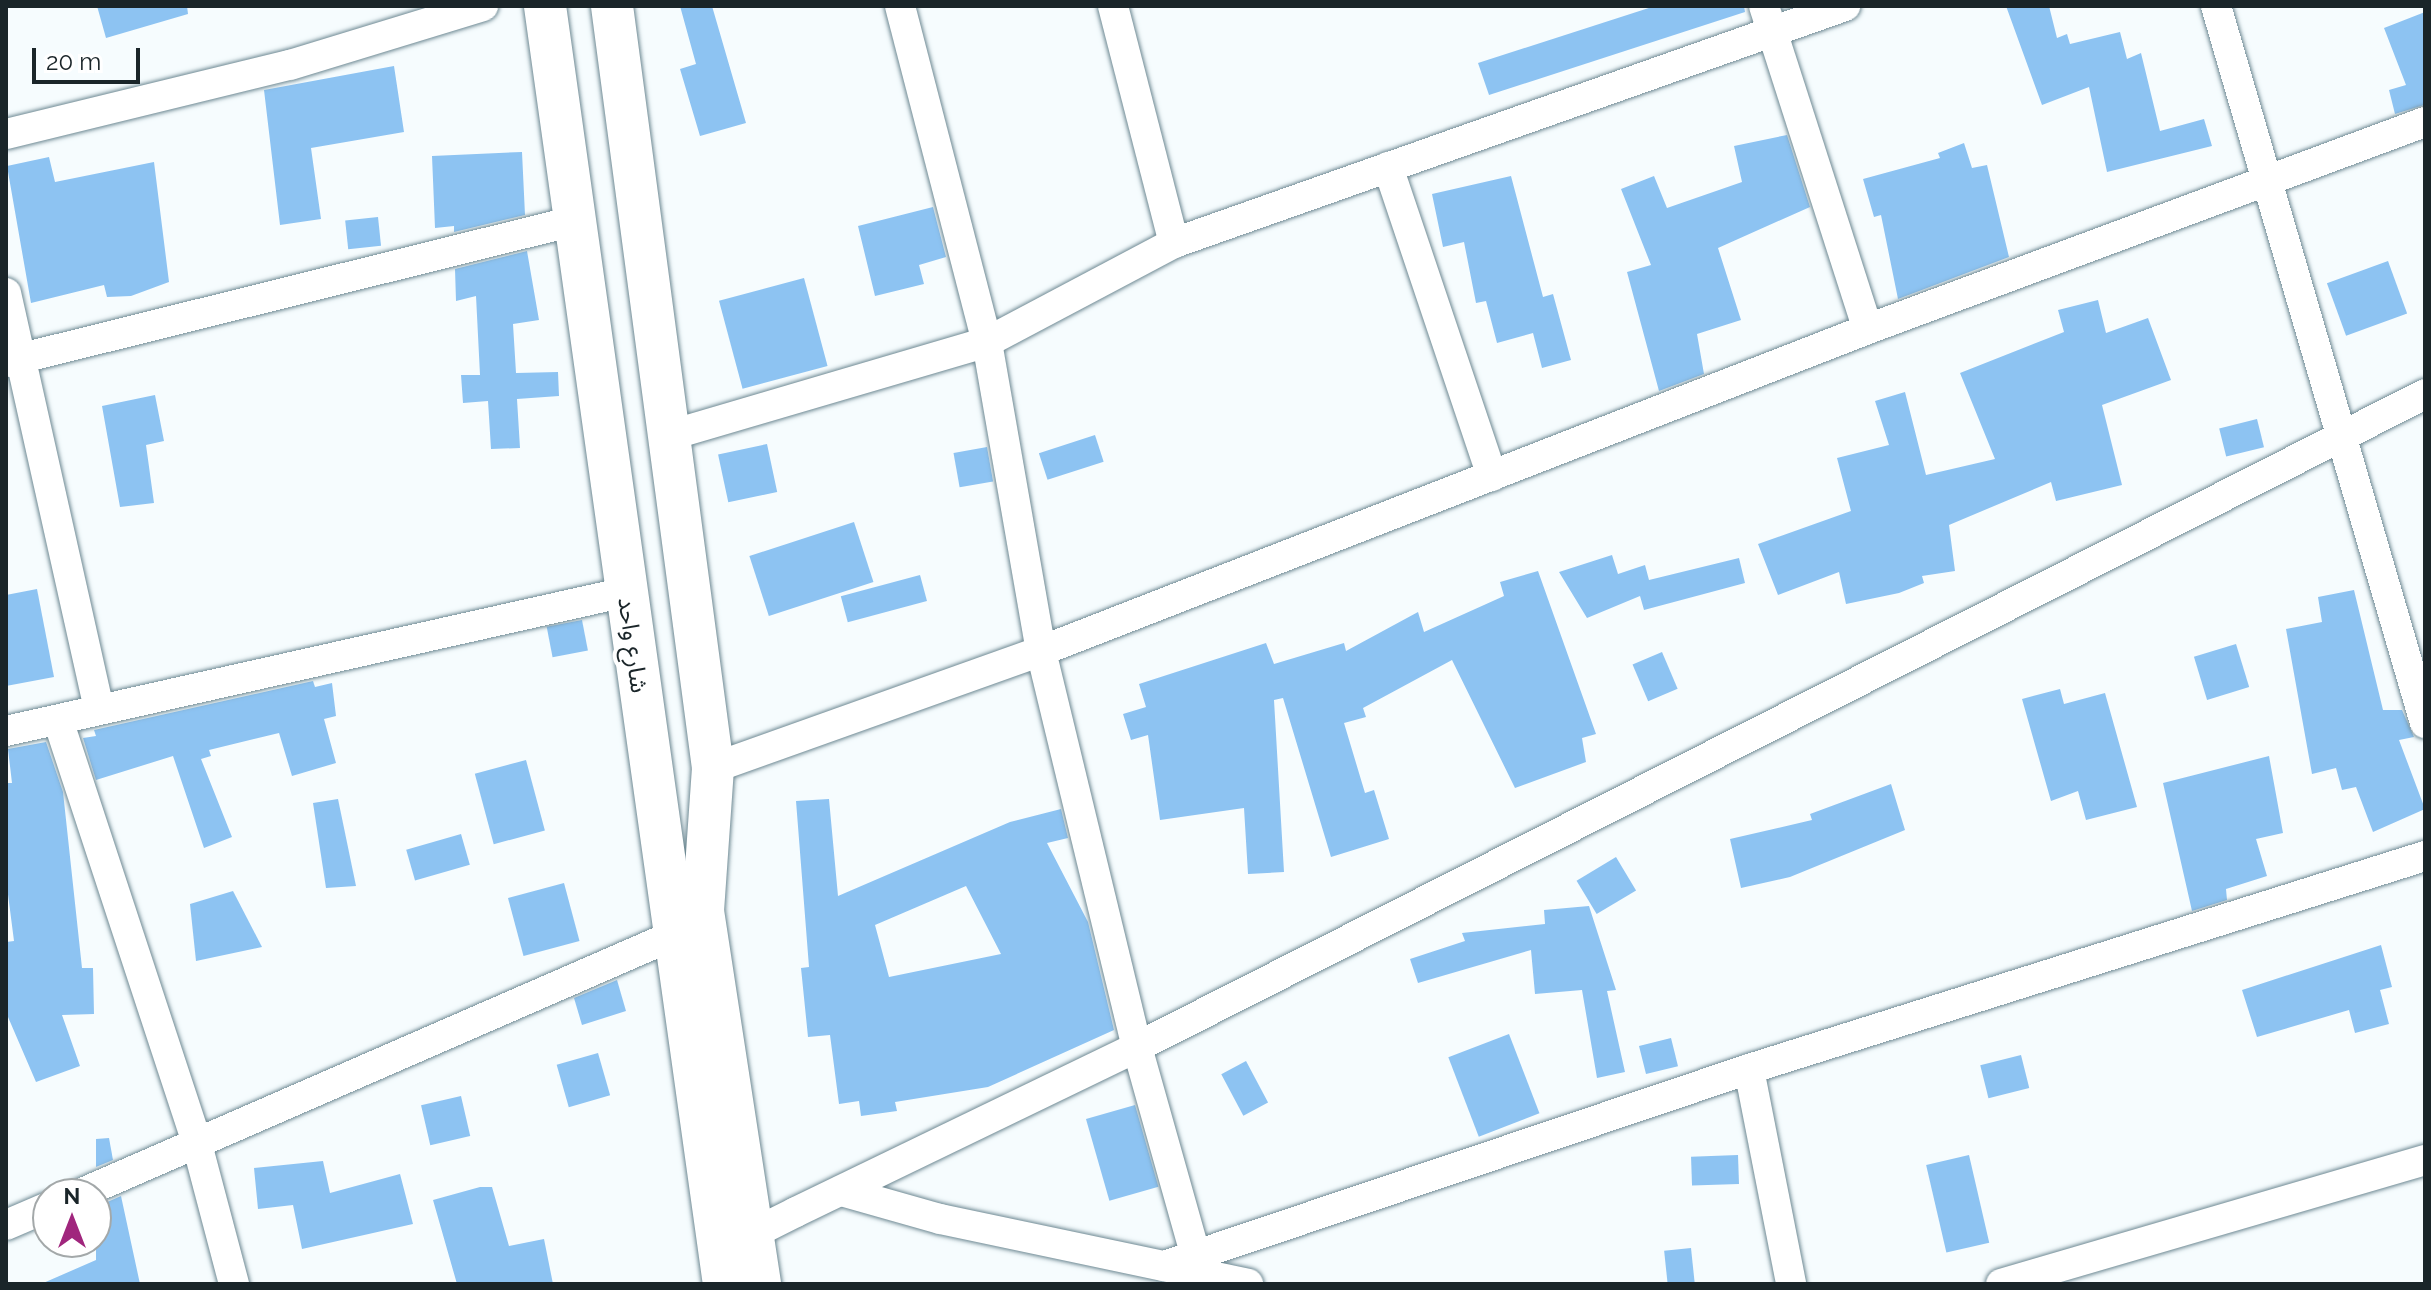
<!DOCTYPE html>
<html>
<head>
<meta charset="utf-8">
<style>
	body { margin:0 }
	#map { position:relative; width:2431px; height:1290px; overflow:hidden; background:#f6fcfe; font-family:Raleway,"Noto Sans Arabic",sans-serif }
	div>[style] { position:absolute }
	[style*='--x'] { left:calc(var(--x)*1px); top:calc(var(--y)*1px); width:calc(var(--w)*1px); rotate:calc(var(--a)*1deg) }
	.building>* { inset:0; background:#8dc3f2; transform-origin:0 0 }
	.roads { filter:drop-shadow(0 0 2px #6e8993) drop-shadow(0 0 2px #6e8993) }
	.street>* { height:30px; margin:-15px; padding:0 15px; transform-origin:15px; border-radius:15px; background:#fff }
	.secondary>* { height:42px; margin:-21px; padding:0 21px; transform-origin:21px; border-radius:21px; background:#fff }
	span { translate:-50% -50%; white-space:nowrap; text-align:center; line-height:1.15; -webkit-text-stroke:8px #fff; paint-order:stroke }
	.street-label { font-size:24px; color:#1a2529 }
	.frame { position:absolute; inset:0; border:8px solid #1a2529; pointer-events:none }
	.north { position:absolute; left:32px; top:1178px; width:80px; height:80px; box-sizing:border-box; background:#fff; border:2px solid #a3a8a9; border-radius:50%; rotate:0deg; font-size:22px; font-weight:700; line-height:32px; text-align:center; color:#1a2529 }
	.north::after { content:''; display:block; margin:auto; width:28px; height:36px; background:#a0267d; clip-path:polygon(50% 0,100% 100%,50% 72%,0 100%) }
	.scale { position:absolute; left:32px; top:48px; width:108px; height:36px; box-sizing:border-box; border:4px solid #1a2529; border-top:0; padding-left:10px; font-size:24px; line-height:28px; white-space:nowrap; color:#1a2529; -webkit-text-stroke:6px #fff; paint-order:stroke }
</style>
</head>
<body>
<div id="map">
	<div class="building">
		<i style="clip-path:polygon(97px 6px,187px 6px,188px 14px,106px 38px)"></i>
		<i style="clip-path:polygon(680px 6px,712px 6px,746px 123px,700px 136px,680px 69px,696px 64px)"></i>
		<i style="clip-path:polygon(1655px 6px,1744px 6px,1745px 12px,1489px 95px,1478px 63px)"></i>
		<i style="clip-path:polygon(2006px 6px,2049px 6px,2057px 38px,2067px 34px,2070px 44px,2120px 32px,2127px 59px,2141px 53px,2160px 131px,2204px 119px,2212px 146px,2107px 172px,2089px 87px,2042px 105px)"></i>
		<i style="clip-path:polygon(2425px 12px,2424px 105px,2395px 114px,2389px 90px,2406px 85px,2384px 28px)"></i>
		<i style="clip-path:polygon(394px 66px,404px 132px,311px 148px,321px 219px,280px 225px,264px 90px)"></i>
		<i style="clip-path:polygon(1787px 135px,1810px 207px,1718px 248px,1741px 320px,1697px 334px,1704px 374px,1659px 391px,1627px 272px,1651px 265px,1621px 189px,1654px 176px,1667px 208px,1742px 182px,1734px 146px)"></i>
		<i style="clip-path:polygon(1964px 143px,1972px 168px,1987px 165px,2009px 257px,1898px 299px,1881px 215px,1874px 217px,1863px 179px,1940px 158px,1938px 153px)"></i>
		<i style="clip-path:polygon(522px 152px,525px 215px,454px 232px,454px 226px,435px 228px,432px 156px)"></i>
		<i style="clip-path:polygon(49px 157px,55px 182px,154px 162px,169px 282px,131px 296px,107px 297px,104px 285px,31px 303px,7px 166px)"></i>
		<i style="clip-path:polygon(1511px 176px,1543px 297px,1553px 294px,1571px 360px,1542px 368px,1533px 333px,1497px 343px,1486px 301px,1476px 303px,1464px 242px,1443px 247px,1432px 194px)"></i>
		<i style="clip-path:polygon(933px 207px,946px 257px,919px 265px,924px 284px,875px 296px,858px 226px)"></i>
		<i style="left:378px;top:217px;width:29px;height:33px;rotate:84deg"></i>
		<i style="clip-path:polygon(527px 251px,539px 320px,513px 324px,516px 373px,558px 372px,559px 396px,517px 399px,520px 448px,491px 449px,488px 401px,463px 403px,461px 375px,480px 375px,476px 296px,456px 301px,455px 269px)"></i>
		<i style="left:2388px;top:261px;width:56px;height:65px;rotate:70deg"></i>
		<i style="left:804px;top:278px;width:91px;height:88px;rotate:75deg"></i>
		<i style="clip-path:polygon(2098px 300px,2106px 333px,2148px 318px,2171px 380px,2102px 405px,2122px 485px,2056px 501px,2051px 482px,1949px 525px,1955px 571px,1922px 576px,1924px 583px,1899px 593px,1846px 604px,1839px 572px,1778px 595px,1758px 544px,1851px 511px,1837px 458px,1889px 445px,1875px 401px,1905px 392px,1926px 475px,1995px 459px,1960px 373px,2064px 332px,2058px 310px)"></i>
		<i style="clip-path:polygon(155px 395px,164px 441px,146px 445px,154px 503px,120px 507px,102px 406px)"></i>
		<i style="left:2257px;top:419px;width:29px;height:39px;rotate:76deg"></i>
		<i style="left:1095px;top:435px;width:28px;height:59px;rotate:72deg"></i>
		<i style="left:767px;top:444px;width:49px;height:50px;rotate:78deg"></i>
		<i style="left:987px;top:447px;width:35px;height:34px;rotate:80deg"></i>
		<i style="left:854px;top:522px;width:63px;height:110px;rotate:72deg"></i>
		<i style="clip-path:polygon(1612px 555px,1618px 574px,1645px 565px,1649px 580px,1739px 558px,1745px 583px,1644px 610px,1640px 596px,1587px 618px,1559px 572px)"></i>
		<i style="clip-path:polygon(1538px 571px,1596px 734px,1582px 738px,1586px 762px,1515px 788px,1452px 660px,1363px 708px,1366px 717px,1344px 723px,1365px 793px,1374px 790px,1389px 839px,1331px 857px,1283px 698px,1274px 700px,1284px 872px,1248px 874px,1244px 808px,1160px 820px,1148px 735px,1131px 740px,1123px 714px,1146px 707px,1139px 684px,1266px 643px,1274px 664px,1344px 643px,1346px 651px,1418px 612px,1424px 632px,1504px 596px,1500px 582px)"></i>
		<i style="left:920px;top:575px;width:27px;height:82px;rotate:75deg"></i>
		<i style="clip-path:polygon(37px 589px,54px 677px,6px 686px,6px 595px)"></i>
		<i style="clip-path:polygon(2354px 590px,2383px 710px,2402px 710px,2414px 737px,2399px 740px,2425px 809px,2373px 832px,2356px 787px,2342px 790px,2336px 768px,2312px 774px,2286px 629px,2322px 622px,2318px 597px)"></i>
		<i style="left:582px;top:620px;width:31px;height:36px;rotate:79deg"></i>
		<i style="left:2236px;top:644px;width:45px;height:44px;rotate:73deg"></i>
		<i style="left:1662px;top:652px;width:40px;height:32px;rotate:67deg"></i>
		<i style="clip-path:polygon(313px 681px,315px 687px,332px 683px,336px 716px,324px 719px,336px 763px,292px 776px,279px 733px,209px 750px,211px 756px,201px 759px,232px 837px,204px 848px,173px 756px,96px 780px,83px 738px,96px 736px,94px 730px)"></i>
		<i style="clip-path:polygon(2060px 689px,2064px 704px,2105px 693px,2137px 807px,2086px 820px,2078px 791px,2051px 801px,2022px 699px)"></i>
		<i style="clip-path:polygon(46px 742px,63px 792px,82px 968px,93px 968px,94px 1014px,62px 1015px,80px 1066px,36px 1082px,8px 1017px,6px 942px,14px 941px,6px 879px,6px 783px,12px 783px,8px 749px)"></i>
		<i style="clip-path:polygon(2269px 756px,2283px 833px,2256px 839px,2267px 876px,2226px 889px,2227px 900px,2192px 911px,2163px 783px)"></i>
		<i style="left:526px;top:760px;width:73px;height:53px;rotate:75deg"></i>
		<i style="clip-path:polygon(1891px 784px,1905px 830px,1790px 877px,1741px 888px,1730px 839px,1812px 820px,1810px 814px)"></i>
		<i style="clip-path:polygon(338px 799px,356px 886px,326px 888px,313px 803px)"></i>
		<i style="clip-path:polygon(evenodd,829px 799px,838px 896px,1010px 822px,1061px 809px,1068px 838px,1047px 843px,1088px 922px,1114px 1030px,988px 1087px,895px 1102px,897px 1111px,861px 1116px,859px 1101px,839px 1104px,830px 1035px,808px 1037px,801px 968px,809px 967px,796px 801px,829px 799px,966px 886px,1001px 954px,889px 977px,875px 925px,966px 886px)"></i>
		<i style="left:461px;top:834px;width:32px;height:57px;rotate:74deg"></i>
		<i style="left:1616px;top:857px;width:39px;height:46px;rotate:59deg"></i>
		<i style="left:564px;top:883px;width:60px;height:58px;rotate:75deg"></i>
		<i style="clip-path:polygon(233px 891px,262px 947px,196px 961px,190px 904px)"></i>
		<i style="clip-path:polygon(1589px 906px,1616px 990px,1607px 991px,1625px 1072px,1597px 1078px,1582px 990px,1535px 994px,1531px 950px,1418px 983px,1410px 959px,1465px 941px,1462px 933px,1545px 924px,1544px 910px)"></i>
		<i style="clip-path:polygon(2381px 945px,2392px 987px,2380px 990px,2389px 1024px,2355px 1033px,2349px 1010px,2257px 1037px,2242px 990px)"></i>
		<i style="clip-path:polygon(617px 980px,626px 1011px,582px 1025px,574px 998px)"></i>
		<i style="left:1509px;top:1034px;width:85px;height:65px;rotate:69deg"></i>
		<i style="left:1671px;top:1038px;width:29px;height:33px;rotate:76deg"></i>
		<i style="left:598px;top:1053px;width:44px;height:43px;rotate:74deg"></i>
		<i style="left:2021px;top:1055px;width:34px;height:42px;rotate:76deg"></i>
		<i style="left:1246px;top:1061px;width:47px;height:28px;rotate:62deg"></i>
		<i style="left:461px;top:1096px;width:41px;height:41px;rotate:77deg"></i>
		<i style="left:1135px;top:1105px;width:85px;height:51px;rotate:74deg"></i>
		<i style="clip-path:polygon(109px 1138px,113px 1160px,96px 1167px,96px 1139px)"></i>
		<i style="left:1738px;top:1155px;width:29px;height:47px;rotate:88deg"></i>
		<i style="left:1969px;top:1155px;width:90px;height:44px;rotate:77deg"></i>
		<i style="clip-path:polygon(323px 1161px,330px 1193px,400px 1174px,413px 1224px,302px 1249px,293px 1205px,258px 1209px,254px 1168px)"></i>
		<i style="clip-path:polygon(480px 1187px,492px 1187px,509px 1246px,544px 1239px,553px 1284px,457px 1284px,433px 1200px)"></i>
		<i style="clip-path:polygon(121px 1196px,140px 1284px,41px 1284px,96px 1260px,96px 1207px)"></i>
		<i style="left:1691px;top:1248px;width:36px;height:27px;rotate:84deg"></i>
	</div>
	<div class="roads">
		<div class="street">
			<i style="--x:900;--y:6;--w:347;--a:75.5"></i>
			<i style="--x:987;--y:342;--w:314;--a:80.1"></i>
			<i style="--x:1041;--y:651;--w:407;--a:76.4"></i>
			<i style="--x:1137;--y:1047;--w:215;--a:74.3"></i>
			<i style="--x:1113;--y:6;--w:245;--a:75.6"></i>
			<i style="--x:1764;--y:6;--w:339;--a:72.2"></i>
			<i style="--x:2216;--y:6;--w:747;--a:73.75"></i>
			<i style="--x:6;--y:134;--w:292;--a:-13.7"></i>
			<i style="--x:290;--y:65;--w:202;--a:-17"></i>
			<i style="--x:1388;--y:167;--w:326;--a:71.4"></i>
			<i style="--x:6;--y:293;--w:422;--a:77.4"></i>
			<i style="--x:6;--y:362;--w:585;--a:-13.94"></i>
			<i style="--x:668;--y:436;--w:333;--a:-16.4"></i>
			<i style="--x:987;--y:342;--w:212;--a:-27.9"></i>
			<i style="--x:1174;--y:243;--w:712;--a:-19.45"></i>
			<i style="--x:58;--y:720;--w:446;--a:71.8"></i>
			<i style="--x:197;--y:1144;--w:145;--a:75.2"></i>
			<i style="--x:6;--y:731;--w:635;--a:-12.64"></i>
			<i style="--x:713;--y:768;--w:348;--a:-19.6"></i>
			<i style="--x:1041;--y:651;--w:887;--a:-21.27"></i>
			<i style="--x:1868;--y:329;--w:594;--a:-20.39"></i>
			<i style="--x:1749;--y:1069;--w:219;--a:78.9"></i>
			<i style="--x:841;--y:1191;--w:103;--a:15.8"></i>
			<i style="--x:940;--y:1219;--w:315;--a:11.9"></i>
			<i style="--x:80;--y:1194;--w:646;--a:-23.55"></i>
			<i style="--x:6;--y:1225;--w:46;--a:-23.2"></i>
			<i style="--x:744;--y:1250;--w:18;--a:-63"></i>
			<i style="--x:752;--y:1234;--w:49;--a:-26.6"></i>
			<i style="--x:796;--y:1212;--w:379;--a:-25.8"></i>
			<i style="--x:1137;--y:1047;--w:1444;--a:-26.88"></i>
			<i style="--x:1164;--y:1266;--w:617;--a:-18.61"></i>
			<i style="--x:1749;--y:1069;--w:709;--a:-17.49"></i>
			<i style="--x:2001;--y:1284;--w:442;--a:-16.3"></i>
		</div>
		<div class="secondary">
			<i style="--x:545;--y:6;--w:1290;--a:82.03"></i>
			<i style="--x:612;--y:6;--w:769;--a:82.45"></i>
			<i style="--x:713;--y:768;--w:143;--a:94"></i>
			<i style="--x:703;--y:911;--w:377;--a:81.3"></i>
		</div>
	</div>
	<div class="street-label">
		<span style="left:633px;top:645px;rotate:82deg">شارع واحد</span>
	</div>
	<div class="frame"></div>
	<div class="north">N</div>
	<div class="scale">20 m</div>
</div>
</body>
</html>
